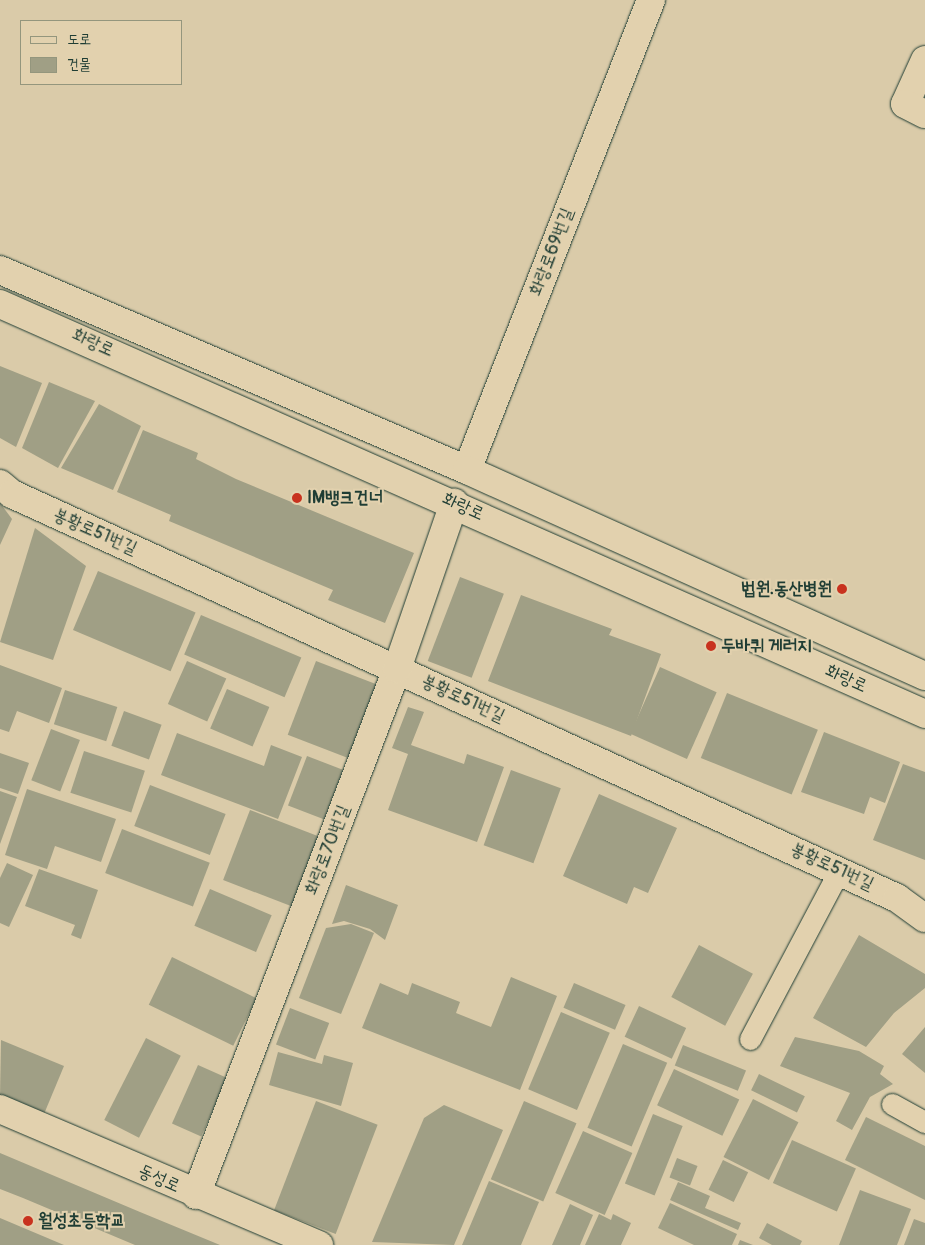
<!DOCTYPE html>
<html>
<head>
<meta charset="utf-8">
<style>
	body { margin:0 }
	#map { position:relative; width:925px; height:1245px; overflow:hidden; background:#dacba9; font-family:Pangolin,"Poor Story",sans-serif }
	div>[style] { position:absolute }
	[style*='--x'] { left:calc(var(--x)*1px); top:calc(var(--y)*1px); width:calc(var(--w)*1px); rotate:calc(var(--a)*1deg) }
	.building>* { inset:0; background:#a09f85; transform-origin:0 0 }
	.roads { filter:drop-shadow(0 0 1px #1f3d34) drop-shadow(0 0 1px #1f3d34) }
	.lane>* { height:21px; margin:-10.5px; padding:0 10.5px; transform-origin:10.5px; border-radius:10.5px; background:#e2d1ae }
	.street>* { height:28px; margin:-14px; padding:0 14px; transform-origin:14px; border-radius:14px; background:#e2d1ae }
	.secondary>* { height:28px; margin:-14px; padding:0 14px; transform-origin:14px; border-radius:14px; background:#e2d1ae }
	.dots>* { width:14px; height:14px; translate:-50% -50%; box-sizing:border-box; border:2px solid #e2d1ae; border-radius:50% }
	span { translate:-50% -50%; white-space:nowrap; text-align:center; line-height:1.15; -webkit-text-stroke:4px #e2d1ae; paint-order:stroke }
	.street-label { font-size:18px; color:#1f3d34 }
	.poi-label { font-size:18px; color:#1f3d34; font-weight:700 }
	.left { translate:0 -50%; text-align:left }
	.right { translate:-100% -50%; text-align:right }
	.legend { position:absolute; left:20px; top:20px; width:162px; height:65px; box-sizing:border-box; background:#e2d1ae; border:1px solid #94967d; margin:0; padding:6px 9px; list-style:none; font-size:15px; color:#1f3d34 }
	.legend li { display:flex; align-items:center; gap:10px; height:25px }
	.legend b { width:25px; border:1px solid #94967d }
</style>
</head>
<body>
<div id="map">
	<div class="building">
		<i style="clip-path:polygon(0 366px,42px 383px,16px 447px,0 438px)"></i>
		<i style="clip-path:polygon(49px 382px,95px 401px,58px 468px,22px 448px)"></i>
		<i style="clip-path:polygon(99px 404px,141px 426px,113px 490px,61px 468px)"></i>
		<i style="clip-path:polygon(143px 430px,198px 453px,196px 459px,236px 479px,414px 553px,385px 623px,328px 600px,333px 590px,169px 521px,171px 515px,117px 492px)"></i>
		<i style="clip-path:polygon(0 503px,12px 519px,0 545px)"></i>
		<i style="clip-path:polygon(35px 528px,86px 566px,53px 660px,0 642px)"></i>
		<i style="left:98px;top:571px;width:106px;height:64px;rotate:23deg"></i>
		<i style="left:460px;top:577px;width:47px;height:90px;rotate:21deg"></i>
		<i style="clip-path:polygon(521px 595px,612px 629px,609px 635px,661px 654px,631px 736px,488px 681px)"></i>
		<i style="left:201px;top:615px;width:109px;height:43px;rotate:23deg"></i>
		<i style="left:187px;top:661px;width:43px;height:47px;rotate:24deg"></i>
		<i style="left:316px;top:661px;width:66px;height:79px;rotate:21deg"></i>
		<i style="clip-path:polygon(0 665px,62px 688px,49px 723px,17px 711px,9px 732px,0 729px)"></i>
		<i style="left:660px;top:667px;width:62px;height:73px;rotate:24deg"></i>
		<i style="left:227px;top:689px;width:46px;height:43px;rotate:23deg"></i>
		<i style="left:65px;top:690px;width:55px;height:36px;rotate:18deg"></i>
		<i style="left:727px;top:693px;width:98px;height:70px;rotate:22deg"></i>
		<i style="clip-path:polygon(408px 707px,424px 712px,411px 745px,464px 764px,467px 754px,504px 767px,477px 842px,388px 810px,408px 754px,392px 748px)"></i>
		<i style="left:124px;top:711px;width:40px;height:37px;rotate:20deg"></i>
		<i style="left:51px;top:729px;width:31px;height:55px;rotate:21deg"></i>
		<i style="clip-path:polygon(824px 732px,900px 762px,885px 803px,870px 797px,864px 814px,801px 792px)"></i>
		<i style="clip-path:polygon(177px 733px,264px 766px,271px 745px,302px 757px,278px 819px,161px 775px)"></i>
		<i style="left:84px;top:751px;width:64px;height:44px;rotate:18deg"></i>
		<i style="clip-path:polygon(0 753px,29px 763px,18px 794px,0 788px)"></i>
		<i style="left:307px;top:756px;width:39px;height:53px;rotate:21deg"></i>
		<i style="clip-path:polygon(903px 764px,925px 772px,925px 860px,873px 840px)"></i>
		<i style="left:511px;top:770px;width:53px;height:80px;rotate:20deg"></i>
		<i style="left:150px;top:785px;width:81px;height:44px;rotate:21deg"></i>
		<i style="clip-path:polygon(27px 789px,116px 819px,101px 862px,55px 846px,47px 869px,5px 855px)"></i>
		<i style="clip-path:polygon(0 791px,17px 797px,0 844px)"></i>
		<i style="clip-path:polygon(599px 794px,677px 828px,648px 893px,634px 887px,627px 904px,563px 876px)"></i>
		<i style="left:250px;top:810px;width:76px;height:75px;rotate:21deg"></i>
		<i style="left:122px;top:829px;width:94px;height:47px;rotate:21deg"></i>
		<i style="clip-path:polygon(7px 863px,33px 875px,9px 927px,0 923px,0 878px)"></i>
		<i style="clip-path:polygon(39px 869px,98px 890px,81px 939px,71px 935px,75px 925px,25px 906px)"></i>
		<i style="clip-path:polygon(346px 885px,398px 905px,385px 940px,370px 929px,344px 921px,332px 924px)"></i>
		<i style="left:210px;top:889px;width:67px;height:40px;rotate:23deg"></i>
		<i style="clip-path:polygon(351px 924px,374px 933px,341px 1014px,299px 998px,326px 928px)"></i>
		<i style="clip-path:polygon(859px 935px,925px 974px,925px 988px,894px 1013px,866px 1047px,813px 1018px)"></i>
		<i style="left:699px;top:945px;width:61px;height:59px;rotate:28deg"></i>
		<i style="left:172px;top:957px;width:94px;height:53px;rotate:26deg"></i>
		<i style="clip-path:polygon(511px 977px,557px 996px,520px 1090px,362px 1028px,380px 983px,408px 995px,412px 983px,460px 1002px,456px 1013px,491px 1027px)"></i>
		<i style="left:574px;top:983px;width:56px;height:27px;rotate:23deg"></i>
		<i style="left:639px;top:1006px;width:52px;height:34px;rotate:25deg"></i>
		<i style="left:290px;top:1008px;width:42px;height:39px;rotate:21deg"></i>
		<i style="left:561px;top:1012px;width:53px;height:84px;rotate:23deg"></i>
		<i style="clip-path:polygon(925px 1027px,925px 1073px,902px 1054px)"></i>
		<i style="clip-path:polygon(795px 1037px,859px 1051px,884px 1066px,880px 1074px,893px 1084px,870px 1097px,852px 1130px,836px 1121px,850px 1093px,780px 1066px)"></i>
		<i style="left:146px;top:1038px;width:39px;height:92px;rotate:27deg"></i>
		<i style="clip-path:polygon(1px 1040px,64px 1066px,44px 1114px,0 1097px)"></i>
		<i style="left:623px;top:1044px;width:48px;height:91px;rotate:23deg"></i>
		<i style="left:683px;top:1045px;width:68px;height:22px;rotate:22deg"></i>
		<i style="clip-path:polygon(278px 1052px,322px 1064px,324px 1055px,353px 1063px,341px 1106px,269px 1085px)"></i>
		<i style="left:198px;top:1065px;width:32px;height:64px;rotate:24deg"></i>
		<i style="left:674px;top:1069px;width:72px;height:40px;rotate:25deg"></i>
		<i style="left:759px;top:1074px;width:51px;height:18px;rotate:26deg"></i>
		<i style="left:753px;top:1099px;width:51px;height:65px;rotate:27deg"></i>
		<i style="left:316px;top:1101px;width:66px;height:117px;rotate:21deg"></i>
		<i style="left:524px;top:1101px;width:57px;height:85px;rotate:23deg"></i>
		<i style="clip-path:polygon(444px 1105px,503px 1130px,454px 1245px,372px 1242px,424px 1118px)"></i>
		<i style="left:653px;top:1114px;width:32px;height:75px;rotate:22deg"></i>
		<i style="clip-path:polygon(866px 1117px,925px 1146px,925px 1200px,845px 1160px)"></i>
		<i style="left:583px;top:1131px;width:54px;height:68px;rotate:24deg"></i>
		<i style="left:792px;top:1140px;width:70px;height:47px;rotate:24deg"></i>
		<i style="clip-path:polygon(0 1153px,140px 1212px,220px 1245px,135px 1245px,23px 1198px,0 1189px)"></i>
		<i style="left:677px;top:1158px;width:22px;height:21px;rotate:21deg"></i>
		<i style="left:723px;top:1160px;width:28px;height:33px;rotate:26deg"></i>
		<i style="clip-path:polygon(489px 1181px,539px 1202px,521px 1245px,462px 1245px)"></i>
		<i style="clip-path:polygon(678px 1182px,710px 1196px,705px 1208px,741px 1223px,738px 1230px,670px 1200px)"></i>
		<i style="clip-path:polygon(860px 1190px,911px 1209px,897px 1245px,839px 1245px)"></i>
		<i style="clip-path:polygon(670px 1203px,737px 1234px,732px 1245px,694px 1245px,658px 1228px)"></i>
		<i style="clip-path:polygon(570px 1204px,593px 1215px,580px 1245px,552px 1245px)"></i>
		<i style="clip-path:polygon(599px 1214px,611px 1220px,613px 1214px,631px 1223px,621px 1245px,585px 1245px)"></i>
		<i style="clip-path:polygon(0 1218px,64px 1245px,0 1245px)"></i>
		<i style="clip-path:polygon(914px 1219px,925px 1223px,925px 1245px,904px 1245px)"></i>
		<i style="clip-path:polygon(767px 1223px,802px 1241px,800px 1245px,772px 1245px,759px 1238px)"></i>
		<i style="clip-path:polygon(740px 1240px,753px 1245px,738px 1245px)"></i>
	</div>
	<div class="roads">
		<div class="lane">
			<i style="--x:750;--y:1039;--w:190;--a:-62.1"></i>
			<i style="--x:892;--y:1104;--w:38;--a:29"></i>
		</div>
		<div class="street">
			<i style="--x:925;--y:60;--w:48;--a:114.4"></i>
			<i style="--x:905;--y:104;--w:22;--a:27"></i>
			<i style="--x:467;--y:470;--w:505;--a:-68.62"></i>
			<i style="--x:0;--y:484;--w:16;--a:40"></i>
			<i style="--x:12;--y:494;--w:973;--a:24.54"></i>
			<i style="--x:897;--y:898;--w:34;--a:36"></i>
			<i style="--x:196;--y:1195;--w:563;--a:-69.09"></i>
			<i style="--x:397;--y:669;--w:176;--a:-71"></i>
		</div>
		<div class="secondary">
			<i style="--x:0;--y:270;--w:508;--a:23.18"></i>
			<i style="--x:467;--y:470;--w:502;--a:24.22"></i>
			<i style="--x:0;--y:304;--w:1012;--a:23.9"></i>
			<i style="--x:0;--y:1109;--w:347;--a:23.1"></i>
		</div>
	</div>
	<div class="dots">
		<i style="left:297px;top:498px;background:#c8321e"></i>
		<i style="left:842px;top:589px;background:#c8321e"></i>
		<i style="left:711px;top:646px;background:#c8321e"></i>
		<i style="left:28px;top:1221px;background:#c8321e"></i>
	</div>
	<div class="street-label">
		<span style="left:552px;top:252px;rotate:-69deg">화랑로69번길</span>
		<span style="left:93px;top:343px;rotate:24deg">화랑로</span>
		<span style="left:463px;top:507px;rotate:24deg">화랑로</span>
		<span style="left:95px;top:532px;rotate:24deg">봉황로51번길</span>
		<span style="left:846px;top:679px;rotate:24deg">화랑로</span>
		<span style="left:463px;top:699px;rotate:25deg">봉황로51번길</span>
		<span style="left:328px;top:850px;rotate:-69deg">화랑로70번길</span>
		<span style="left:832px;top:867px;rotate:25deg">봉황로51번길</span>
		<span style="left:159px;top:1179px;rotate:24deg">동성로</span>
	</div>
	<div class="poi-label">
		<span class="left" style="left:307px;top:498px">IM뱅크건너</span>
		<span class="right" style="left:832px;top:589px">법원.동산병원</span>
		<span class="left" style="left:721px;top:646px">두바퀴 게러지</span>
		<span class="left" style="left:38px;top:1221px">월성초등학교</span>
	</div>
	<ul class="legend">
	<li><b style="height:6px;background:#e2d1ae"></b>도로</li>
	<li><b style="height:14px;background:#a09f85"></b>건물</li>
	</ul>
</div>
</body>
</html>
